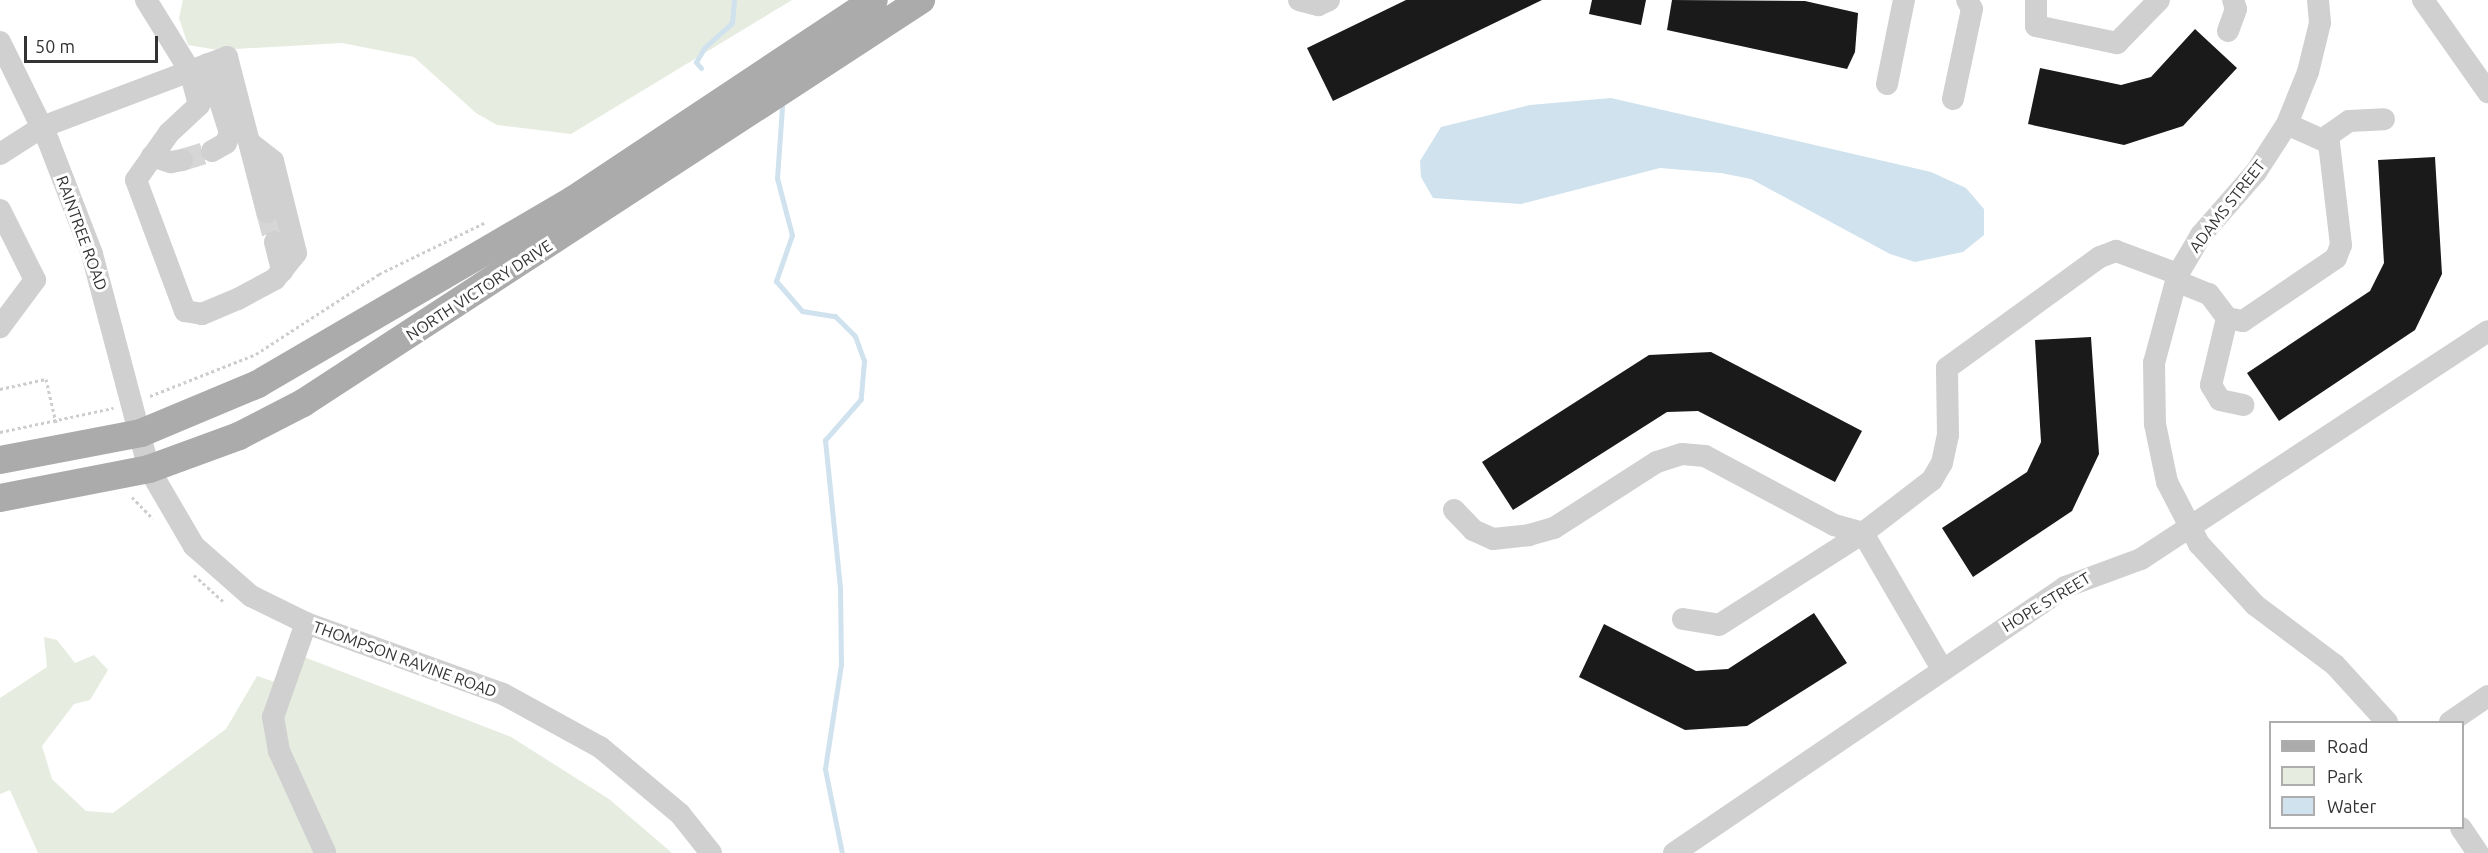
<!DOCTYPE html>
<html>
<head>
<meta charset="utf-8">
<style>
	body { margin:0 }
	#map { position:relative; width:2488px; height:853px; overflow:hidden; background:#fff; font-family:Ubuntu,sans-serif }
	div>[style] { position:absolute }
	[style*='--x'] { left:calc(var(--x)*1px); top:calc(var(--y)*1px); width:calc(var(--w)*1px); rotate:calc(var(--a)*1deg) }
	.green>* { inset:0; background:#e6ecdf }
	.water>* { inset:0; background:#cfe2ee }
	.stream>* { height:5px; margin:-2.5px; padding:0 2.5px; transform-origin:2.5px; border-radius:2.5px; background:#cfe2ee }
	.building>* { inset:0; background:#1a1a1a }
	.minor-tunnel>* { height:22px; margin-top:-11px; transform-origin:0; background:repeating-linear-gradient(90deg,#d6d6d6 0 22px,transparent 0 33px) }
	.path>* { height:3px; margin-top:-1.5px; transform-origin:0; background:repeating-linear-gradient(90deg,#cdcdcd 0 3px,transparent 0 6px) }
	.minor>* { height:22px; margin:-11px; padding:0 11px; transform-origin:11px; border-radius:11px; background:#d0d0d0 }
	.major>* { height:28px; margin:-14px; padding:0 14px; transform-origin:14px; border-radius:14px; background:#ababab }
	span { translate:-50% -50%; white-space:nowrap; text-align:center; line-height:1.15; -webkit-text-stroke:6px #fff; paint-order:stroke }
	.street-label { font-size:16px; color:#333 }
	.legend { position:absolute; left:2269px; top:721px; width:195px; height:108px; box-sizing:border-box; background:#fff; border:2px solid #adadad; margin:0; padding:8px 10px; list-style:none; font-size:18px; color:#333 }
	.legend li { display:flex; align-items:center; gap:12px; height:30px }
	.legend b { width:30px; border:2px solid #adadad }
	.scale { position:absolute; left:24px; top:36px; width:134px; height:27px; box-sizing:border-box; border:3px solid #333; border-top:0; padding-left:8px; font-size:18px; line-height:21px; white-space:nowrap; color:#333; -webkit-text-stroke:4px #fff; paint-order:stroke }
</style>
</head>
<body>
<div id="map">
	<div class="green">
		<i style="clip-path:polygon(183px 0,792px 0,571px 134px,497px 125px,476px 113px,414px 57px,342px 43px,218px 50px,188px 45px,179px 18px)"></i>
		<i style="clip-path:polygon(44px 637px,57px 640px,75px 663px,94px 655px,108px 670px,90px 700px,74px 704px,42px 746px,52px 779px,86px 811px,113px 813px,226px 729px,257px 676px,293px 688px,304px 657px,511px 737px,609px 799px,672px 853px,38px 853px,10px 790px,0 794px,0 698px,47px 667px)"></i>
	</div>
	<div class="water">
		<i style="clip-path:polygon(1611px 98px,1931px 172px,1966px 188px,1984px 209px,1984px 235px,1963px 252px,1915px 262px,1890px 254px,1751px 179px,1721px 173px,1660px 168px,1521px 204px,1433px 198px,1421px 177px,1420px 161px,1441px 127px,1530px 105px)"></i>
	</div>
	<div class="stream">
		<i style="--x:701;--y:68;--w:8;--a:-130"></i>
		<i style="--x:696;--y:62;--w:16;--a:-60"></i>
		<i style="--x:704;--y:48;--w:38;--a:-42"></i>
		<i style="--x:732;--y:23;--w:23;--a:-85"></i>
		<i style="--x:782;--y:107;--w:71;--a:94"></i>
		<i style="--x:777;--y:178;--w:59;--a:75.3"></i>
		<i style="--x:792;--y:235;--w:49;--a:109.2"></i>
		<i style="--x:776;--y:281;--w:40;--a:49"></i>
		<i style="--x:802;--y:311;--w:33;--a:9"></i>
		<i style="--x:835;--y:316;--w:28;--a:45"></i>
		<i style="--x:855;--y:336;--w:27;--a:70"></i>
		<i style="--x:864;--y:361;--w:38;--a:95"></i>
		<i style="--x:861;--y:399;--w:55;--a:131.3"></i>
		<i style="--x:825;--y:440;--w:148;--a:84.2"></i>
		<i style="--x:840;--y:587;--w:77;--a:89.3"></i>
		<i style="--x:841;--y:664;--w:106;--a:98.7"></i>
		<i style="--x:825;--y:769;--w:86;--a:78.6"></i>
	</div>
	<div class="building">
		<i style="clip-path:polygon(1406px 0,1542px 0,1333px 101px,1307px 48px)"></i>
		<i style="clip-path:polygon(1592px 0,1646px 0,1641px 25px,1589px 14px)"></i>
		<i style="clip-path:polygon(1672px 0,1805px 1px,1858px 13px,1855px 52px,1847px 69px,1667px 30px)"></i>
		<i style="clip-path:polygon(2195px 29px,2237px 68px,2183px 126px,2124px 145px,2028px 124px,2040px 68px,2121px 85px,2151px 77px)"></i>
		<i style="clip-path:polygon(2435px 157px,2442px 274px,2415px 330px,2279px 421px,2247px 373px,2370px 291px,2384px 263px,2378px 160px)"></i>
		<i style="clip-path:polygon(2091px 337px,2099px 454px,2072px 511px,1973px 577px,1942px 528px,2027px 472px,2041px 442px,2035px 340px)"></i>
		<i style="clip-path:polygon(1711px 352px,1862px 431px,1835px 482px,1698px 411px,1667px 412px,1513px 510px,1482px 462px,1649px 355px)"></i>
		<i style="clip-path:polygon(1814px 613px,1847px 663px,1747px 726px,1685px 730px,1579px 677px,1604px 624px,1696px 671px,1728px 669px)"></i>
	</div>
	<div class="minor-tunnel">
		<i style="--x:182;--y:160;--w:31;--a:-17"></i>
		<i style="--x:267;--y:212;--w:31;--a:75"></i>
	</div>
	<div class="path">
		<i style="--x:0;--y:389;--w:47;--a:-12.3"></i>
		<i style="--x:46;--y:379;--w:45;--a:77.2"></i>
		<i style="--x:150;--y:396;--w:114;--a:-21.6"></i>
		<i style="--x:256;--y:354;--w:147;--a:-33"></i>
		<i style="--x:379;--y:274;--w:117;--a:-25.9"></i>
		<i style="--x:0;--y:432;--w:116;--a:-12"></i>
		<i style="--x:132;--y:497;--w:30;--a:46"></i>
		<i style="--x:194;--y:575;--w:39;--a:42"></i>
	</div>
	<div class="minor">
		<i style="--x:146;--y:0;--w:84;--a:58.2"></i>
		<i style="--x:190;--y:71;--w:35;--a:75"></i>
		<i style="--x:199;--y:105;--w:41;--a:137"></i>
		<i style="--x:169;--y:133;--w:57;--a:125.1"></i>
		<i style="--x:136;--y:180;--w:140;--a:69.5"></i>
		<i style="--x:185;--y:311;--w:17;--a:10"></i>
		<i style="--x:202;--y:314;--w:39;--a:-23"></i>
		<i style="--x:238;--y:299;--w:42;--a:-28.4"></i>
		<i style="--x:275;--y:279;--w:33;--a:-51"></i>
		<i style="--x:296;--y:253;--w:95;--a:-104"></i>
		<i style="--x:273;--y:161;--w:28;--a:-142"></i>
		<i style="--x:1299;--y:0;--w:20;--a:15"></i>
		<i style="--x:1318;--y:5;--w:12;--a:-24"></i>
		<i style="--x:2036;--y:0;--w:26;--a:90"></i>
		<i style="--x:2036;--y:26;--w:83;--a:11.9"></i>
		<i style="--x:2117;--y:43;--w:60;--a:-45.7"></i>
		<i style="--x:2318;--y:0;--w:23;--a:85"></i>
		<i style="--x:2320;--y:23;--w:50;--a:103.8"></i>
		<i style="--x:2308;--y:72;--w:56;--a:112"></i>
		<i style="--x:2287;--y:124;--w:57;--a:122.9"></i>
		<i style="--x:2256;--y:172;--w:84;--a:131.1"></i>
		<i style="--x:2201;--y:235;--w:45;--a:120.5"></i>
		<i style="--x:2178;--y:274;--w:92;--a:105.1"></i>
		<i style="--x:2154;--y:363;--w:61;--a:89.1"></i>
		<i style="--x:2155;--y:424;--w:59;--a:78.3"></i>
		<i style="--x:2167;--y:482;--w:70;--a:62.7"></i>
		<i style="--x:2199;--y:544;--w:83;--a:47.4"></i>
		<i style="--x:2255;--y:605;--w:100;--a:36.9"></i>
		<i style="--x:2335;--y:665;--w:77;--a:47.6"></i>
		<i style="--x:2423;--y:0;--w:113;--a:54.8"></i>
		<i style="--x:2228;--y:31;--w:23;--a:-70"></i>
		<i style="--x:2236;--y:9;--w:9;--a:-108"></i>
		<i style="--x:0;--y:42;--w:109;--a:63.9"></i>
		<i style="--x:48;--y:140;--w:122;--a:68.9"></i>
		<i style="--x:92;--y:254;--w:222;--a:75.2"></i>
		<i style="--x:149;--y:469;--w:89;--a:59.7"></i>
		<i style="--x:194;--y:546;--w:76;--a:41.3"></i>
		<i style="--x:251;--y:596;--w:61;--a:26.1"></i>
		<i style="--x:306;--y:623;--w:209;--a:19.8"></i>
		<i style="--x:503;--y:694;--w:111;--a:28.7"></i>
		<i style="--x:600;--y:747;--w:104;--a:39.9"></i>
		<i style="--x:680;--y:814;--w:50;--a:51.5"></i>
		<i style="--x:208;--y:64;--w:72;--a:72.3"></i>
		<i style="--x:230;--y:133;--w:11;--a:112"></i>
		<i style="--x:226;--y:143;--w:16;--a:150"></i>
		<i style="--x:1887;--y:84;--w:86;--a:-78.6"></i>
		<i style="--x:1953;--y:99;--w:92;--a:-78.1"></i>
		<i style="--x:1972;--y:9;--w:10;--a:-119"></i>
		<i style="--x:2329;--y:143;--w:8;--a:-90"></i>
		<i style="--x:2329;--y:135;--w:24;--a:-35"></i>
		<i style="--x:2349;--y:121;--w:35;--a:-3"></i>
		<i style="--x:0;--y:154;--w:50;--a:-32.7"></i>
		<i style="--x:42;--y:127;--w:198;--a:-20.7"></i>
		<i style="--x:227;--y:57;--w:160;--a:75.5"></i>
		<i style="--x:152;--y:156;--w:20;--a:18"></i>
		<i style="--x:171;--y:162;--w:11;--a:-10"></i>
		<i style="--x:0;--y:210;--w:78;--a:63.4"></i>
		<i style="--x:35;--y:280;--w:59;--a:126.7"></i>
		<i style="--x:275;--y:242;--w:30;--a:76"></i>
		<i style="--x:2176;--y:281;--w:35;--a:22"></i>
		<i style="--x:2209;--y:294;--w:30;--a:53"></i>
		<i style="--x:2227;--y:318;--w:16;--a:11"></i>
		<i style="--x:2243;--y:321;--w:112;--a:-34.1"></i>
		<i style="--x:2336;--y:258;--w:14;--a:-69"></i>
		<i style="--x:2341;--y:245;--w:103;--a:-96.7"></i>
		<i style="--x:2329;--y:143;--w:46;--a:-155.7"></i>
		<i style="--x:2227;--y:318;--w:69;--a:103.4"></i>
		<i style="--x:2211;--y:385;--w:17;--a:59"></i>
		<i style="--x:2220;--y:400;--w:24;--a:12"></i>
		<i style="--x:1454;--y:510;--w:28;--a:46"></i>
		<i style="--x:1473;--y:530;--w:22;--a:24"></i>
		<i style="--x:1493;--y:539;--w:36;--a:-6"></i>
		<i style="--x:1529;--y:535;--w:26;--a:-16"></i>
		<i style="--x:1554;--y:528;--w:122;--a:-32.7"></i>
		<i style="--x:1657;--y:462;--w:26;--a:-18"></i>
		<i style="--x:1682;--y:454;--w:23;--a:5"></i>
		<i style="--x:1705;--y:456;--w:146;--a:28.1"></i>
		<i style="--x:1834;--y:525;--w:30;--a:15"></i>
		<i style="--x:1683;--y:619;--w:36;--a:9"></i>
		<i style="--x:1719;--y:625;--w:171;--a:-32.6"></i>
		<i style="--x:306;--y:623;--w:100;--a:109.3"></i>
		<i style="--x:273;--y:717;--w:35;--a:80"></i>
		<i style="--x:279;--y:751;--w:111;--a:65.5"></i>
		<i style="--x:1942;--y:669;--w:157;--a:-120.2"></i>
		<i style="--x:1863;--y:533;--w:87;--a:-37.5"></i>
		<i style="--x:1932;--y:480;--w:20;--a:-60"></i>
		<i style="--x:1942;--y:463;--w:29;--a:-78"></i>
		<i style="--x:1948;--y:435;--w:67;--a:-90.9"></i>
		<i style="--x:1947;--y:368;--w:189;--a:-36"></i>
		<i style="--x:2100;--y:257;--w:17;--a:-21"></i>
		<i style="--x:2116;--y:251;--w:66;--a:20.4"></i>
		<i style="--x:2450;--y:722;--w:46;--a:-34.4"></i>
		<i style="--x:2461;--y:828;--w:30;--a:56"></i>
		<i style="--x:1674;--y:853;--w:473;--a:-34.2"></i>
		<i style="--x:2065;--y:587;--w:81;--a:-20.2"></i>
		<i style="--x:2141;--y:559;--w:415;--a:-33.3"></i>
	</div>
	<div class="major">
		<i style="--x:0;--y:460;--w:144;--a:-10.8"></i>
		<i style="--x:141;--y:433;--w:127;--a:-22.7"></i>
		<i style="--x:258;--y:384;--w:365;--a:-30.3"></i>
		<i style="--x:573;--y:200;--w:361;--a:-33.6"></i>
		<i style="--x:0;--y:498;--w:152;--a:-11"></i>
		<i style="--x:149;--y:469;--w:96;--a:-20.1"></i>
		<i style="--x:239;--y:436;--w:72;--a:-27.3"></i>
		<i style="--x:303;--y:403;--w:738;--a:-33.11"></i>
	</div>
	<div class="street-label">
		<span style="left:2227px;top:206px;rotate:-52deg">ADAMS STREET</span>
		<span style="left:82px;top:233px;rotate:70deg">RAINTREE ROAD</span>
		<span style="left:479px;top:290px;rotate:-33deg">NORTH VICTORY DRIVE</span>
		<span style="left:2046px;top:602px;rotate:-31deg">HOPE STREET</span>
		<span style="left:405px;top:659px;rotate:20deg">THOMPSON RAVINE ROAD</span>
	</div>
	<ul class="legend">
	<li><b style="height:8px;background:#ababab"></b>Road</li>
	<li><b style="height:16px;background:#e6ecdf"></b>Park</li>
	<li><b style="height:16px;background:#cfe2ee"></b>Water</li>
	</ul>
	<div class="scale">50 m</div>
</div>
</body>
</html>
